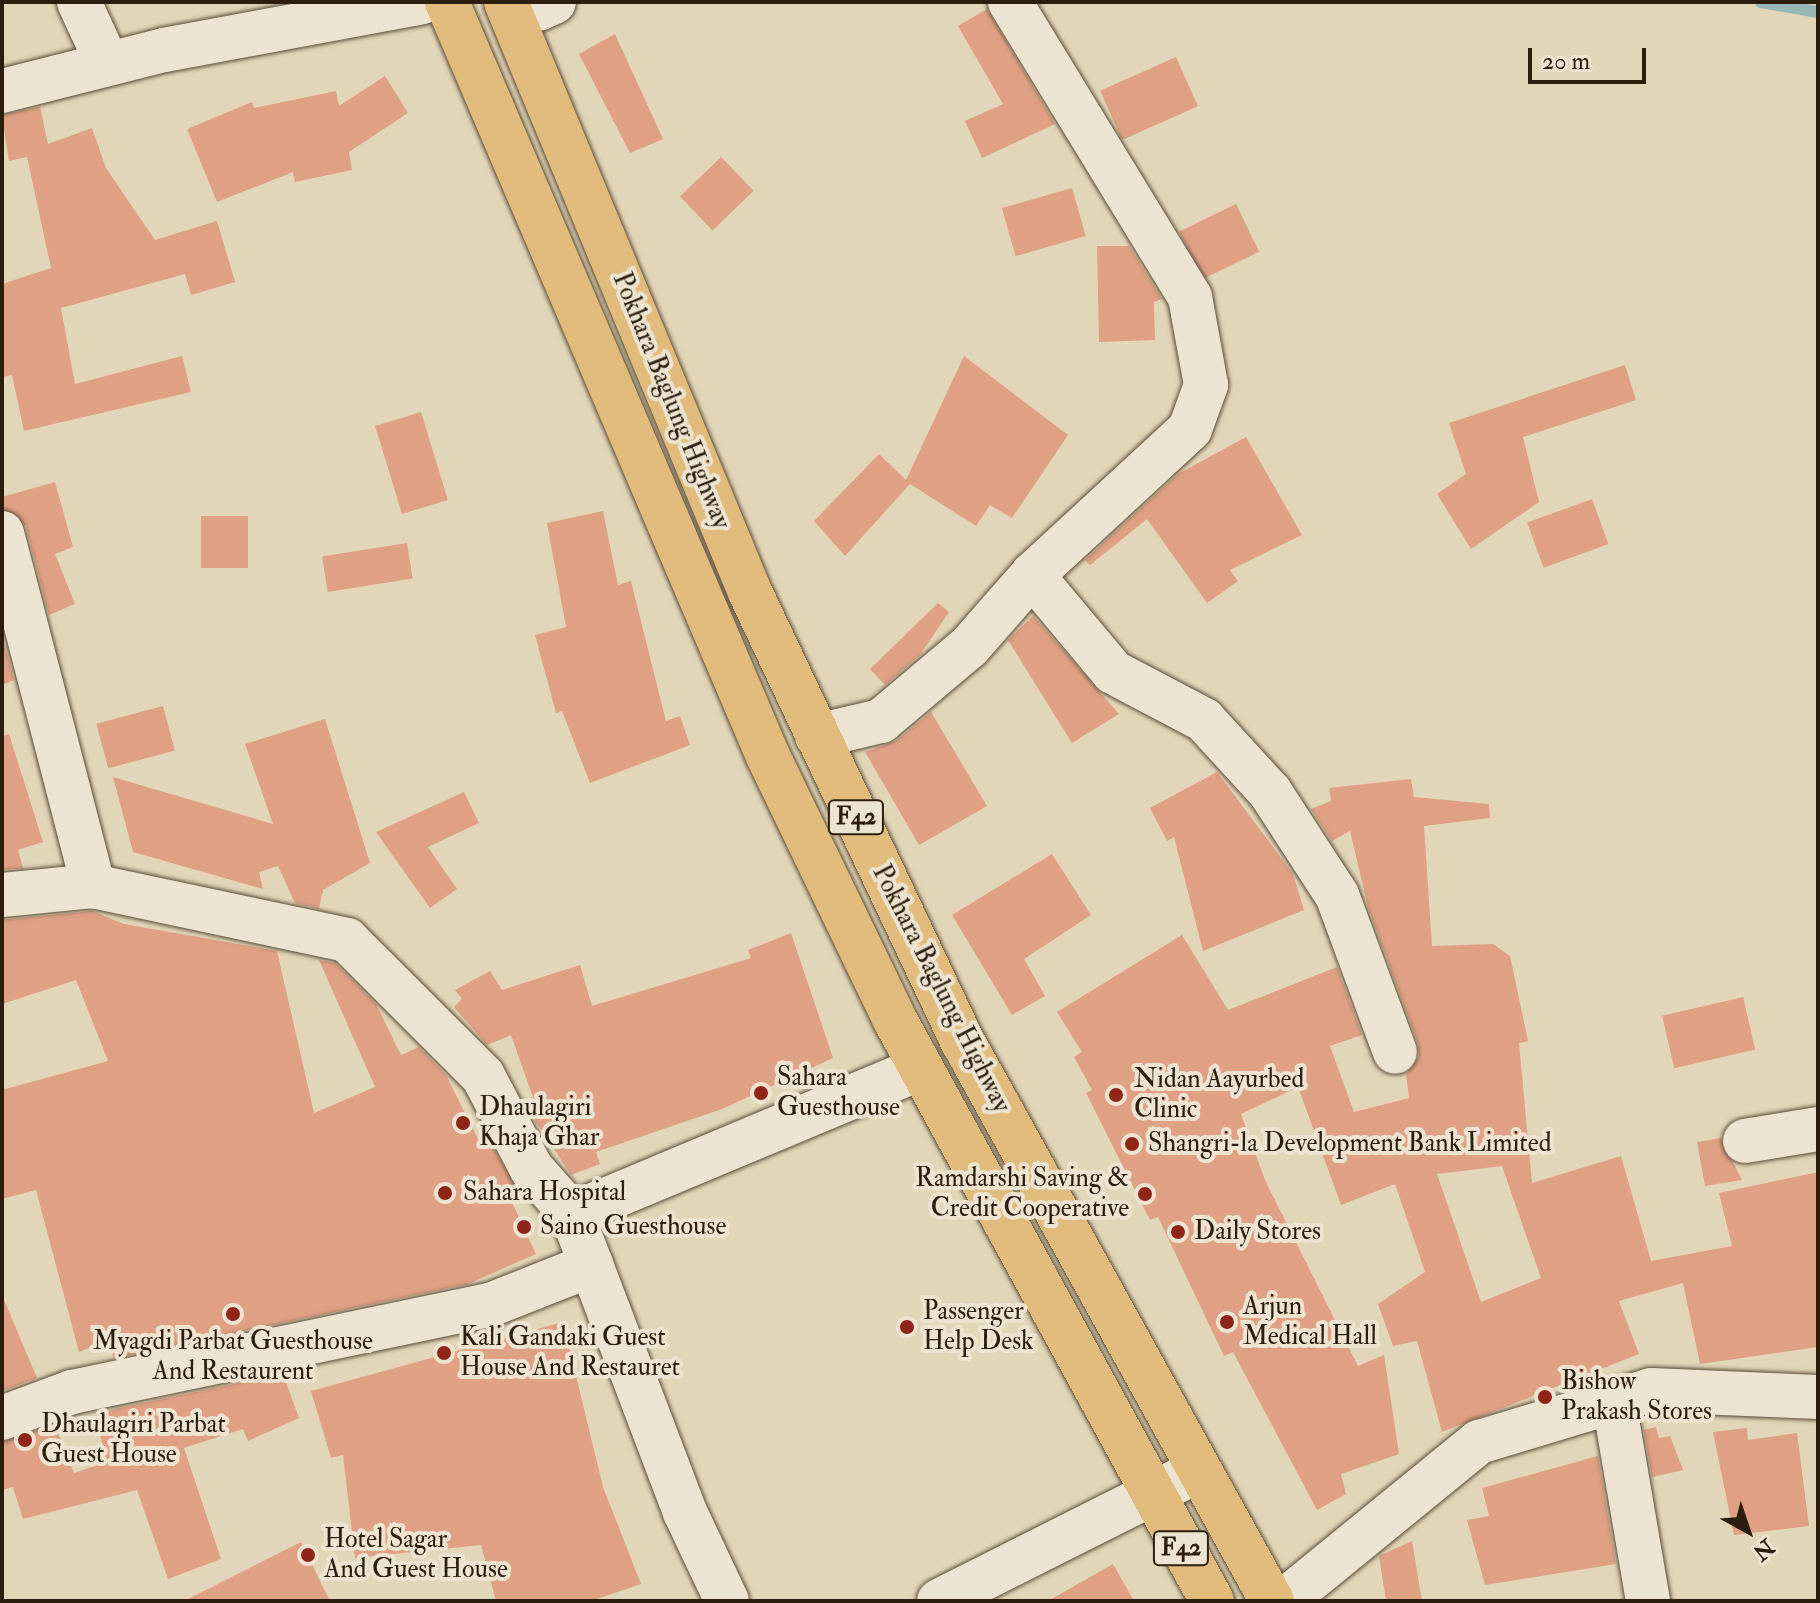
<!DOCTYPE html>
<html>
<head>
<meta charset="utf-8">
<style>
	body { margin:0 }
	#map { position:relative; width:1820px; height:1603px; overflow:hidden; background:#e2d6b8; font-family:"IM FELL Double Pica",serif }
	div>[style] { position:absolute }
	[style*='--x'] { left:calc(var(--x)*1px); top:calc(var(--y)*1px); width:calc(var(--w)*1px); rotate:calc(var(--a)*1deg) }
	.stream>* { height:12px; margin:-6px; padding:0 6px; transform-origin:6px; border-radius:6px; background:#95b8b4 }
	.building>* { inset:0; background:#e0a084; transform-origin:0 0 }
	.roads { filter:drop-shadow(0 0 2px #5a4b37) drop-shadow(0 0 2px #5a4b37) }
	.minor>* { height:44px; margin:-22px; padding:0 22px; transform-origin:22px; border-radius:22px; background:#ece4d1 }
	.tertiary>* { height:44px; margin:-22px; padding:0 22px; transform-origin:22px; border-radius:22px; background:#ece4d1 }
	.trunk>* { height:44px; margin:-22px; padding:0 22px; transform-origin:22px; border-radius:22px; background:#e1bb7c }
	.dots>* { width:22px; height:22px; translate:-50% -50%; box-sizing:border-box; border:4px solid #ece4d1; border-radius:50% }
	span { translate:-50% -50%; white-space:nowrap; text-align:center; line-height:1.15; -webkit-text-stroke:8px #ece4d1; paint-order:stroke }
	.shield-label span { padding:2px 6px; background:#ece4d1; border:2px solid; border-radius:6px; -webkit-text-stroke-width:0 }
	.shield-label { font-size:24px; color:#2d1d0c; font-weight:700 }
	.street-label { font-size:26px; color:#2d1d0c }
	.poi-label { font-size:26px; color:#2d1d0c }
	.left { translate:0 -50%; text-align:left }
	.right { translate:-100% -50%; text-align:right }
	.frame { position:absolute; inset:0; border:4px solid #2d1d0c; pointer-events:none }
	.north { position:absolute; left:1708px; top:1491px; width:80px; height:80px; -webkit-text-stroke:6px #ece4d1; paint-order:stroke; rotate:140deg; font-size:22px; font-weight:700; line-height:32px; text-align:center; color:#2d1d0c }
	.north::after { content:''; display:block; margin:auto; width:28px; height:36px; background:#2d1d0c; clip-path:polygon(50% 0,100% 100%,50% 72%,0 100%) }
	.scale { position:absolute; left:1528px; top:48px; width:118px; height:36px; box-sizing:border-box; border:4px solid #2d1d0c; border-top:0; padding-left:10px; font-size:24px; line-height:28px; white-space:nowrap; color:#2d1d0c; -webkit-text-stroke:6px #ece4d1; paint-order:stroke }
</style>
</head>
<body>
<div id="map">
	<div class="stream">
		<i style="--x:1761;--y:2;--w:58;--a:10"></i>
	</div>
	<div class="building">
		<i style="clip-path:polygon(987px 9px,1055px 124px,982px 158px,965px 121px,1003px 104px,958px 26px)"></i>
		<i style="clip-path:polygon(615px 34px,663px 139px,630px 153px,579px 54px)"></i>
		<i style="left:1176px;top:57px;width:54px;height:83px;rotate:66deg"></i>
		<i style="clip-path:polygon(385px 76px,408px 113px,349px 152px,352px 170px,295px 182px,293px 172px,217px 202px,187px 129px,252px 102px,254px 108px,336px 91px,339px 106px)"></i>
		<i style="clip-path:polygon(40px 107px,48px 144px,92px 128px,106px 168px,155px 240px,217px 221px,235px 282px,191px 295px,185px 274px,61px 308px,75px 384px,182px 356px,191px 392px,24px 431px,12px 375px,2px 377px,2px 284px,51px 268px,27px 157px,9px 161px,2px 115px)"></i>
		<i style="left:721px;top:157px;width:47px;height:57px;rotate:46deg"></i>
		<i style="left:1072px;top:188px;width:50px;height:73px;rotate:74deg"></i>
		<i style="left:1236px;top:204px;width:53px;height:63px;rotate:64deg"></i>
		<i style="clip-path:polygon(1097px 246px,1129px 246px,1162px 299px,1154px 302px,1155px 340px,1099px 342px)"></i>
		<i style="clip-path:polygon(964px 356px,1068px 435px,1012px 518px,990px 505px,976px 526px,910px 484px,845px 556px,814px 521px,879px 454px,906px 480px)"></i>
		<i style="clip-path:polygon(1625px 365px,1636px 400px,1523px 437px,1539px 502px,1471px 549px,1437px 494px,1466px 474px,1449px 423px)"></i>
		<i style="left:421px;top:412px;width:92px;height:48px;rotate:73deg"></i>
		<i style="clip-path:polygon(1246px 437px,1302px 535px,1230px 570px,1238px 581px,1207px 603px,1147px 519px,1090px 565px,1085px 560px,1178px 474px)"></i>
		<i style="clip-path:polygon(55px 482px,73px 547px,55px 554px,75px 604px,49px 615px,26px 526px,2px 509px,2px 497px)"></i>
		<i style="left:1592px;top:499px;width:48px;height:69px;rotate:70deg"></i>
		<i style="clip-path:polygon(603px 511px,618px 585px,631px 581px,666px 721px,680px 716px,690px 745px,590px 783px,562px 711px,556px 713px,535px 635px,566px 627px,547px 523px)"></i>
		<i style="left:201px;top:516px;width:47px;height:52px"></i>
		<i style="left:407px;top:543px;width:36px;height:86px;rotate:81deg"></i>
		<i style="clip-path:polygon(938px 603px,949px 612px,920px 655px,885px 685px,870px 669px)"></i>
		<i style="clip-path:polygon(1033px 616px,1119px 714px,1072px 743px,1008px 640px)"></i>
		<i style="clip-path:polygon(2px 635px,14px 680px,2px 685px)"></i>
		<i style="left:163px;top:706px;width:46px;height:69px;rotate:75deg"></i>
		<i style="clip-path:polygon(931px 712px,987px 806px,919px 845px,865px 752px,896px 741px)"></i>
		<i style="clip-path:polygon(325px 719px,370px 863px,323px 890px,319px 909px,295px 903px,278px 866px,259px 872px,263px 889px,133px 852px,113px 777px,273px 824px,245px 744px)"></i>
		<i style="clip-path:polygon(9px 734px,43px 842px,18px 850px,23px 868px,2px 870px,2px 736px)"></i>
		<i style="clip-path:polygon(1217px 772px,1293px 874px,1304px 910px,1203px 951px,1174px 837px,1167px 841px,1150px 808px)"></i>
		<i style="clip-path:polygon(evenodd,1411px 779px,1414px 797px,1489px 804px,1490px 818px,1424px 826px,1432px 946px,1493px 944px,1510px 956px,1528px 1041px,1519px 1043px,1532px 1183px,1621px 1156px,1651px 1261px,1732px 1246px,1719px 1193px,1818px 1172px,1818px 1347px,1700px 1364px,1683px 1283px,1619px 1301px,1639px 1354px,1442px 1432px,1417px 1341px,1393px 1346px,1378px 1304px,1425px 1272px,1395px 1184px,1341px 1205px,1298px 1087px,1241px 1114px,1265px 1180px,1358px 1366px,1384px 1355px,1399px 1454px,1341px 1474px,1346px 1494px,1317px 1510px,1233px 1352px,1224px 1356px,1158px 1217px,1150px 1220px,1086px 1093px,1092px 1090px,1074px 1057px,1082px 1052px,1057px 1012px,1182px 935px,1228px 1010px,1337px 967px,1362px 1035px,1330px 1046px,1354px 1112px,1409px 1098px,1406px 1074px,1419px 1057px,1418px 1043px,1368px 907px,1350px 831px,1332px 841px,1311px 809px,1331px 801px,1329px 788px,1411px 779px,1502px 1166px,1541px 1278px,1481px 1302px,1437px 1174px,1502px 1166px)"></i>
		<i style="clip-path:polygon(464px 792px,479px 823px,428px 847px,457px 889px,430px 908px,376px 832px)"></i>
		<i style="clip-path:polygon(1052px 854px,1091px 915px,1024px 959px,1045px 996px,1012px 1015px,952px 915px)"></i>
		<i style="clip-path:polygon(92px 911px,124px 924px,277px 951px,314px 1113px,375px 1087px,319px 960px,335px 963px,376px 1004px,401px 1055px,419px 1047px,446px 1075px,481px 1145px,489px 1141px,521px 1194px,510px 1198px,536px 1254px,468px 1284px,114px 1358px,108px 1340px,79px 1352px,36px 1190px,2px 1199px,2px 1090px,108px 1061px,76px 980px,2px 1004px,2px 920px)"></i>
		<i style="clip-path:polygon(791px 933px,833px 1058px,722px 1109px,596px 1152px,600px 1164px,571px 1175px,534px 1119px,540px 1117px,511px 1035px,487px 1045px,454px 1007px,462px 999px,455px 990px,490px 971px,502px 990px,580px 965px,592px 1006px,751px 958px,748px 950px)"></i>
		<i style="left:1743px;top:997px;width:54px;height:83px;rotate:77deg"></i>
		<i style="clip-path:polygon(1721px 1138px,1742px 1180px,1705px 1186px,1697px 1142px)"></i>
		<i style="clip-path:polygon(2px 1295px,37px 1378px,2px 1391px)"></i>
		<i style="clip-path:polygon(563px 1322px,603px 1487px,641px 1584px,591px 1601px,496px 1601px,481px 1545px,355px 1558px,343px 1455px,331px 1458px,311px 1391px)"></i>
		<i style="clip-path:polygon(283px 1374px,299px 1418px,248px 1441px,243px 1429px,184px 1448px,221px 1559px,168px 1579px,137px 1490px,23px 1519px,13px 1487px,2px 1490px,2px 1442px,55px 1425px,74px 1473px,107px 1462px,96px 1418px,114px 1409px)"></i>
		<i style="clip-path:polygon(1656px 1427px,1659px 1438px,1670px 1436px,1683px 1470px,1652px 1477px,1644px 1430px)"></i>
		<i style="clip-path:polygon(1747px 1428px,1748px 1440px,1797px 1433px,1809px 1526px,1734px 1535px,1713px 1432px)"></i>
		<i style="clip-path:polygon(1598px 1456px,1616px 1564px,1485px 1585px,1467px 1520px,1489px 1516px,1482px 1488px)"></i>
		<i style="clip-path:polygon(1412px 1541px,1422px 1601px,1386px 1601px,1379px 1556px)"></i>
		<i style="clip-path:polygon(301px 1542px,330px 1601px,184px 1601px)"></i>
		<i style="clip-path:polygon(1113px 1564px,1134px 1601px,1048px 1601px)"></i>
	</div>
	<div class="roads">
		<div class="minor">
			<i style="--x:79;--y:2;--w:67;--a:65.3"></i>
			<i style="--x:529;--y:2;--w:13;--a:29"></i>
			<i style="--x:540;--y:8;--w:15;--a:-23"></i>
			<i style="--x:2;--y:91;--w:167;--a:-14.2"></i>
			<i style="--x:164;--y:50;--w:262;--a:-10.5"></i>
			<i style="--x:2;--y:533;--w:365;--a:75.5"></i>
			<i style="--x:1032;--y:575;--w:126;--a:50.1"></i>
			<i style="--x:1113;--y:672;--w:103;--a:27.8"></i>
			<i style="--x:1204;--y:720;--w:98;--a:47.5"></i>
			<i style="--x:1270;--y:792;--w:123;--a:57"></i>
			<i style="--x:1337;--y:895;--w:167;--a:69.7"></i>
			<i style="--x:817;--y:736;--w:66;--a:-13.2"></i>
			<i style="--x:881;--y:721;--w:115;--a:-40.1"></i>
			<i style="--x:969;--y:647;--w:96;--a:-48.8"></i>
			<i style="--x:1032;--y:575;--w:215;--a:-42.7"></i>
			<i style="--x:1190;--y:429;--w:47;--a:-70"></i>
			<i style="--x:1206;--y:385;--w:89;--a:-100.3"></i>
			<i style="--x:1190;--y:297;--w:346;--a:-121.4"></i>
			<i style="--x:2;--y:895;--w:91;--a:-5.6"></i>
			<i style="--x:93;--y:886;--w:260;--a:12"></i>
			<i style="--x:347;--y:940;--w:192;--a:45"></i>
			<i style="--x:483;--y:1076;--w:104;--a:62.4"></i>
			<i style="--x:531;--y:1168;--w:62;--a:48.3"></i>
			<i style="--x:1745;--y:1141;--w:74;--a:-9.3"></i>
			<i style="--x:1614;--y:1402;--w:202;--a:80.3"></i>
			<i style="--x:1284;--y:1601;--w:252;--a:-39.2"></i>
			<i style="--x:1479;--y:1442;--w:180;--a:-16.8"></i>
			<i style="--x:1651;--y:1390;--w:167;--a:2.4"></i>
		</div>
		<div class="tertiary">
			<i style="--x:2;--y:1418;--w:75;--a:-20.4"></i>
			<i style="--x:72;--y:1392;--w:427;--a:-11.8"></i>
			<i style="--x:490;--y:1305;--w:109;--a:-21.6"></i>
			<i style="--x:727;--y:1601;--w:98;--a:-115.3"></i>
			<i style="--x:685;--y:1512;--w:319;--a:-110.8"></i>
			<i style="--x:572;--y:1214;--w:378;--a:-22.7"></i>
			<i style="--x:939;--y:1601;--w:290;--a:-26.7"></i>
		</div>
		<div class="trunk">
			<i style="--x:447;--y:2;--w:819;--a:66.94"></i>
			<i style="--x:768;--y:756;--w:293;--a:64.3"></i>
			<i style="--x:895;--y:1020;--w:662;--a:61.38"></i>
			<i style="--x:506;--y:2;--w:638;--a:67.53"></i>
			<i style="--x:750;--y:592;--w:498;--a:64.7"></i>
			<i style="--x:963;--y:1042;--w:639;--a:61.07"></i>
		</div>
	</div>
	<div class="dots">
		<i style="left:761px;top:1093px;background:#8f2418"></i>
		<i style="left:1116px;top:1095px;background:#8f2418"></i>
		<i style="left:463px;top:1123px;background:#8f2418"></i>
		<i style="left:1132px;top:1144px;background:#8f2418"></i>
		<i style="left:445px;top:1193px;background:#8f2418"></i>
		<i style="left:1145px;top:1194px;background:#8f2418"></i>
		<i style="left:524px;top:1227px;background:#8f2418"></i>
		<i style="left:1178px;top:1232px;background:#8f2418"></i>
		<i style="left:233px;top:1314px;background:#8f2418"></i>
		<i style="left:1227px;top:1322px;background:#8f2418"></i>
		<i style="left:907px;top:1327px;background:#8f2418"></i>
		<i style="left:444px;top:1353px;background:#8f2418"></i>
		<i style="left:1545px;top:1397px;background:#8f2418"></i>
		<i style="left:25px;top:1440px;background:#8f2418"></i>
		<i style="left:308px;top:1555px;background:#8f2418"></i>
	</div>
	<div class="shield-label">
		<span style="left:856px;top:817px">F42</span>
		<span style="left:1181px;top:1548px">F42</span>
	</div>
	<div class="street-label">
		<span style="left:671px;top:401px;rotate:68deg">Pokhara Baglung Highway</span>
		<span style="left:941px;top:989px;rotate:63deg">Pokhara Baglung Highway</span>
	</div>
	<div class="poi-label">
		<span class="left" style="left:777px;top:1093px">Sahara<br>Guesthouse</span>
		<span class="left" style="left:1134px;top:1095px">Nidan Aayurbed<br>Clinic</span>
		<span class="left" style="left:479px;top:1123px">Dhaulagiri<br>Khaja Ghar</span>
		<span class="left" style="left:1148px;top:1144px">Shangri-la Development Bank Limited</span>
		<span class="right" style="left:1129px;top:1194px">Ramdarshi Saving &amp;<br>Credit Cooperative</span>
		<span class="left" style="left:463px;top:1193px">Sahara Hospital</span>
		<span class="left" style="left:540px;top:1227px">Saino Guesthouse</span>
		<span class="left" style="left:1194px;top:1232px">Daily Stores</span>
		<span class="left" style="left:1243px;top:1322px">Arjun<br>Medical Hall</span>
		<span class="left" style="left:923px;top:1327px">Passenger<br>Help Desk</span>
		<span class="left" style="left:460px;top:1353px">Kali Gandaki Guest<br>House And Restauret</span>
		<span style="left:233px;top:1357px">Myagdi Parbat Guesthouse<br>And Restaurent</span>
		<span class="left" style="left:1561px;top:1397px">Bishow<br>Prakash Stores</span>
		<span class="left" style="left:41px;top:1440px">Dhaulagiri Parbat<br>Guest House</span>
		<span class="left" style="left:324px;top:1555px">Hotel Sagar<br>And Guest House</span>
	</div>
	<div class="frame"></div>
	<div class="north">N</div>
	<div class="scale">20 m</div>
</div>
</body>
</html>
